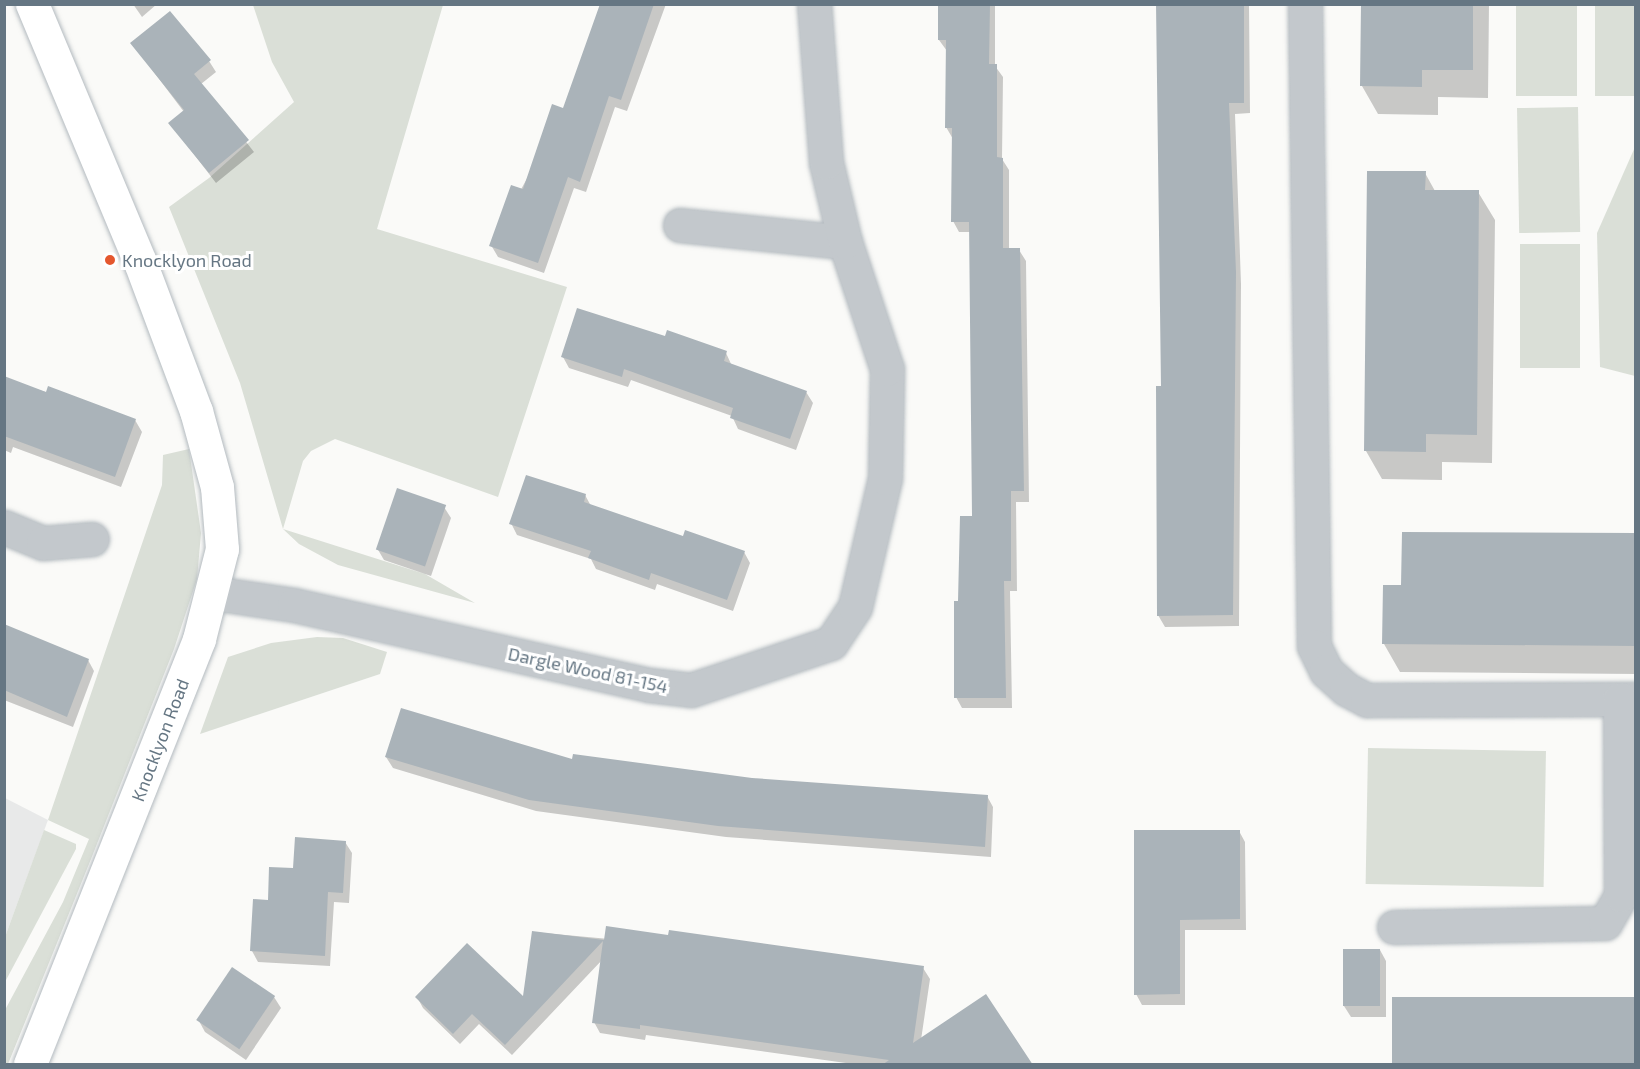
<!DOCTYPE html>
<html>
<head>
<meta charset="utf-8">
<style>
	body { margin:0 }
	#map { position:relative; width:1640px; height:1069px; overflow:hidden; background:#fafaf8; font-family:"Exo 2",sans-serif }
	div>[style] { position:absolute }
	[style*='--x'] { left:calc(var(--x)*1px); top:calc(var(--y)*1px); width:calc(var(--w)*1px); rotate:calc(var(--a)*1deg) }
	.built>* { inset:0; background:#e8e9e9 }
	.green>* { inset:0; background:#dadfd7; transform-origin:0 0 }
	.shadow>* { inset:0; background:#0003; transform-origin:0 0 }
	.building>* { inset:0; background:#aab3b9; transform-origin:0 0 }
	.roads { filter:drop-shadow(0 0 2px #b3babf) drop-shadow(0 0 2px #b3babf) }
	.street>* { height:33px; margin:-16.5px; padding:0 16.5px; transform-origin:16.5px; border-radius:16.5px; background:#c3c8cc }
	.secondary>* { height:33px; margin:-16.5px; padding:0 16.5px; transform-origin:16.5px; border-radius:16.5px; background:#fff }
	.dots>* { width:16px; height:16px; translate:-50% -50%; box-sizing:border-box; border:3px solid #fff; border-radius:50% }
	span { translate:-50% -50%; white-space:nowrap; text-align:center; line-height:1.15; -webkit-text-stroke:6px #fff; paint-order:stroke }
	.poi-label { font-size:18px; color:#657683 }
	.left { translate:0 -50%; text-align:left }
	.street-label { font-size:18px; color:#657683 }
	.frame { position:absolute; inset:0; border:6px solid #657683; pointer-events:none }
</style>
</head>
<body>
<div id="map">
	<div class="built">
		<i style="clip-path:polygon(5px 798px,48px 820px,5px 937px)"></i>
	</div>
	<div class="green">
		<i style="clip-path:polygon(253px 5px,443px 5px,377px 229px,567px 287px,498px 497px,335px 439px,311px 451px,303px 461px,283px 529px,425px 574px,475px 603px,338px 565px,299px 544px,283px 529px,240px 383px,169px 207px,209px 178px,294px 102px,272px 62px)"></i>
		<i style="left:1516px;top:5px;width:61px;height:91px"></i>
		<i style="left:1595px;top:5px;width:40px;height:91px"></i>
		<i style="left:1578px;top:107px;width:125px;height:61px;rotate:89deg"></i>
		<i style="clip-path:polygon(1635px 147px,1635px 376px,1600px 367px,1597px 233px)"></i>
		<i style="left:1580px;top:244px;width:124px;height:60px;rotate:90deg"></i>
		<i style="clip-path:polygon(189px 449px,201px 533px,197px 579px,174px 649px,91px 859px,8px 1064px,5px 1064px,5px 1010px,63px 902px,89px 839px,48px 820px,162px 485px,163px 455px)"></i>
		<i style="clip-path:polygon(317px 637px,343px 638px,387px 652px,380px 674px,200px 734px,228px 657px,271px 643px)"></i>
		<i style="left:1368px;top:748px;width:178px;height:136px;rotate:1deg"></i>
		<i style="clip-path:polygon(44px 830px,76px 844px,76px 849px,5px 982px,5px 937px)"></i>
	</div>
	<div class="shadow">
		<i style="clip-path:polygon(133px 4px,157px 4px,142px 17px)"></i>
		<i style="clip-path:polygon(603px 4px,666px 4px,627px 111px,615px 107px,586px 192px,574px 188px,544px 273px,498px 257px,491px 245px,564px 110px)"></i>
		<i style="clip-path:polygon(939px 4px,995px 4px,995px 66px,1003px 77px,1002px 159px,1009px 170px,1009px 250px,1019px 250px,1026px 261px,1029px 502px,1016px 502px,1017px 591px,1010px 591px,1012px 708px,962px 708px,956px 697px,959px 602px,973px 518px,971px 232px,959px 232px,953px 221px,953px 139px,946px 127px,947px 51px,939px 40px)"></i>
		<i style="clip-path:polygon(1159px 4px,1249px 4px,1250px 113px,1235px 114px,1241px 284px,1239px 626px,1165px 627px,1158px 615px,1163px 388px)"></i>
		<i style="clip-path:polygon(1362px 4px,1489px 4px,1488px 98px,1438px 97px,1438px 115px,1378px 114px,1362px 86px)"></i>
		<i style="clip-path:polygon(132px 43px,209px 61px,216px 72px,201px 84px,254px 152px,216px 183px,170px 123px,184px 112px)"></i>
		<i style="clip-path:polygon(1425px 173px,1435px 191px,1478px 192px,1495px 220px,1492px 463px,1442px 462px,1442px 480px,1382px 479px,1366px 451px)"></i>
		<i style="clip-path:polygon(726px 353px,732px 366px,806px 392px,813px 403px,796px 450px,738px 429px,732px 416px,631px 380px,628px 387px,569px 368px,563px 357px)"></i>
		<i style="clip-path:polygon(4px 379px,135px 420px,142px 432px,121px 487px,13px 447px,11px 453px,4px 450px)"></i>
		<i style="clip-path:polygon(585px 495px,591px 506px,683px 538px,744px 552px,750px 563px,733px 611px,657px 584px,655px 590px,596px 569px,591px 559px,517px 535px,511px 523px)"></i>
		<i style="clip-path:polygon(444px 507px,451px 518px,431px 576px,384px 560px,377px 548px)"></i>
		<i style="clip-path:polygon(1403px 533px,1636px 535px,1636px 674px,1400px 672px,1384px 644px,1402px 587px)"></i>
		<i style="clip-path:polygon(4px 627px,88px 660px,94px 671px,73px 727px,4px 700px)"></i>
		<i style="clip-path:polygon(386px 757px,573px 761px,752px 779px,987px 796px,993px 807px,991px 857px,726px 837px,536px 811px,393px 768px)"></i>
		<i style="clip-path:polygon(1239px 831px,1245px 842px,1246px 930px,1185px 930px,1185px 1005px,1142px 1005px,1136px 994px,1135px 832px)"></i>
		<i style="clip-path:polygon(345px 842px,352px 853px,349px 903px,334px 902px,330px 966px,258px 962px,252px 951px,269px 902px)"></i>
		<i style="clip-path:polygon(533px 932px,923px 968px,930px 979px,921px 1040px,1031px 1064px,853px 1064px,646px 1035px,645px 1040px,600px 1033px,594px 1022px,603px 959px,512px 1055px,479px 1024px,460px 1044px,423px 1008px,417px 997px,524px 1000px)"></i>
		<i style="clip-path:polygon(1380px 950px,1386px 961px,1386px 1017px,1351px 1017px,1344px 1006px)"></i>
		<i style="clip-path:polygon(274px 997px,281px 1008px,246px 1060px,205px 1032px,199px 1021px)"></i>
		<i style="left:1636px;top:999px;width:65px;height:243px;rotate:90deg"></i>
	</div>
	<div class="building">
		<i style="clip-path:polygon(600px 4px,654px 4px,621px 100px,609px 96px,580px 182px,568px 177px,538px 263px,489px 246px,511px 185px,523px 189px,552px 104px,563px 108px)"></i>
		<i style="clip-path:polygon(938px 4px,990px 4px,989px 64px,997px 64px,997px 157px,1003px 158px,1003px 248px,1020px 248px,1024px 491px,1011px 491px,1011px 581px,1004px 581px,1006px 698px,954px 698px,954px 601px,958px 601px,960px 516px,972px 516px,969px 222px,951px 222px,952px 128px,945px 128px,946px 40px,938px 40px)"></i>
		<i style="clip-path:polygon(1156px 4px,1244px 4px,1244px 103px,1229px 103px,1236px 272px,1233px 615px,1157px 616px,1156px 386px,1161px 386px)"></i>
		<i style="clip-path:polygon(1361px 4px,1473px 4px,1473px 70px,1422px 70px,1422px 87px,1360px 86px)"></i>
		<i style="clip-path:polygon(170px 11px,211px 60px,194px 74px,249px 140px,209px 173px,168px 123px,184px 110px,130px 43px)"></i>
		<i style="clip-path:polygon(1367px 171px,1426px 171px,1425px 190px,1479px 190px,1477px 435px,1426px 434px,1426px 452px,1364px 451px)"></i>
		<i style="clip-path:polygon(577px 308px,665px 336px,667px 330px,727px 351px,724px 361px,807px 391px,790px 439px,730px 418px,733px 408px,624px 369px,622px 377px,561px 357px)"></i>
		<i style="clip-path:polygon(4px 376px,46px 392px,48px 386px,136px 419px,115px 477px,4px 436px)"></i>
		<i style="clip-path:polygon(526px 475px,586px 494px,584px 502px,683px 536px,685px 530px,745px 551px,727px 600px,651px 573px,649px 580px,588px 558px,591px 551px,509px 524px)"></i>
		<i style="left:397px;top:488px;width:52px;height:65px;rotate:19deg"></i>
		<i style="clip-path:polygon(1402px 532px,1635px 533px,1635px 646px,1382px 644px,1383px 585px,1401px 585px)"></i>
		<i style="clip-path:polygon(4px 624px,89px 659px,67px 717px,4px 690px)"></i>
		<i style="clip-path:polygon(401px 708px,572px 759px,573px 754px,752px 778px,988px 795px,985px 847px,718px 826px,529px 800px,385px 757px)"></i>
		<i style="clip-path:polygon(1134px 830px,1240px 830px,1240px 919px,1180px 920px,1180px 994px,1134px 995px)"></i>
		<i style="clip-path:polygon(295px 837px,346px 841px,343px 893px,328px 892px,325px 956px,250px 951px,253px 899px,268px 900px,269px 867px,293px 868px)"></i>
		<i style="clip-path:polygon(606px 926px,668px 935px,669px 930px,924px 966px,913px 1043px,986px 994px,1033px 1065px,882px 1065px,889px 1060px,640px 1025px,640px 1029px,592px 1023px,603px 941px,505px 1045px,472px 1014px,453px 1034px,415px 997px,467px 943px,523px 996px,532px 931px,604px 940px)"></i>
		<i style="left:1343px;top:949px;width:37px;height:57px"></i>
		<i style="left:232px;top:967px;width:52px;height:64px;rotate:34deg"></i>
		<i style="left:1635px;top:997px;width:68px;height:243px;rotate:90deg"></i>
	</div>
	<div class="roads">
		<div class="street">
			<i style="--x:1305;--y:4;--w:642;--a:89.2"></i>
			<i style="--x:1314;--y:646;--w:28;--a:64"></i>
			<i style="--x:1326;--y:671;--w:27;--a:42"></i>
			<i style="--x:1346;--y:689;--w:24;--a:28"></i>
			<i style="--x:1367;--y:700;--w:269;--a:-0.2"></i>
			<i style="--x:680;--y:225;--w:166;--a:5.9"></i>
			<i style="--x:4;--y:527;--w:42;--a:22.3"></i>
			<i style="--x:43;--y:543;--w:49;--a:-4.7"></i>
			<i style="--x:213;--y:593;--w:82;--a:8.4"></i>
			<i style="--x:294;--y:605;--w:364;--a:12.7"></i>
			<i style="--x:649;--y:685;--w:42;--a:6.8"></i>
			<i style="--x:691;--y:690;--w:148;--a:-18.6"></i>
			<i style="--x:831;--y:643;--w:43;--a:-56.3"></i>
			<i style="--x:855;--y:607;--w:132;--a:-76.9"></i>
			<i style="--x:885;--y:478;--w:109;--a:-88.9"></i>
			<i style="--x:887;--y:369;--w:134;--a:-108.3"></i>
			<i style="--x:845;--y:242;--w:82;--a:-103.4"></i>
			<i style="--x:826;--y:162;--w:158;--a:-94.3"></i>
			<i style="--x:1394;--y:927;--w:211;--a:-1.1"></i>
			<i style="--x:1605;--y:923;--w:32;--a:-60"></i>
			<i style="--x:1621;--y:895;--w:196;--a:-90.3"></i>
		</div>
		<div class="secondary">
			<i style="--x:30;--y:1064;--w:457;--a:-68.3"></i>
			<i style="--x:199;--y:639;--w:93;--a:-75.7"></i>
			<i style="--x:222;--y:549;--w:62;--a:-94.6"></i>
			<i style="--x:217;--y:487;--w:79;--a:-105.4"></i>
			<i style="--x:196;--y:411;--w:159;--a:-110.6"></i>
			<i style="--x:140;--y:262;--w:280;--a:-112.7"></i>
		</div>
	</div>
	<div class="dots">
		<i style="left:110px;top:260px;background:#e4572e"></i>
	</div>
	<div class="poi-label">
		<span class="left" style="left:122px;top:260px">Knocklyon Road</span>
	</div>
	<div class="street-label">
		<span style="left:588px;top:670px;rotate:12deg">Dargle Wood 81-154</span>
		<span style="left:160px;top:740px;rotate:-69deg">Knocklyon Road</span>
	</div>
	<div class="frame"></div>
</div>
</body>
</html>
